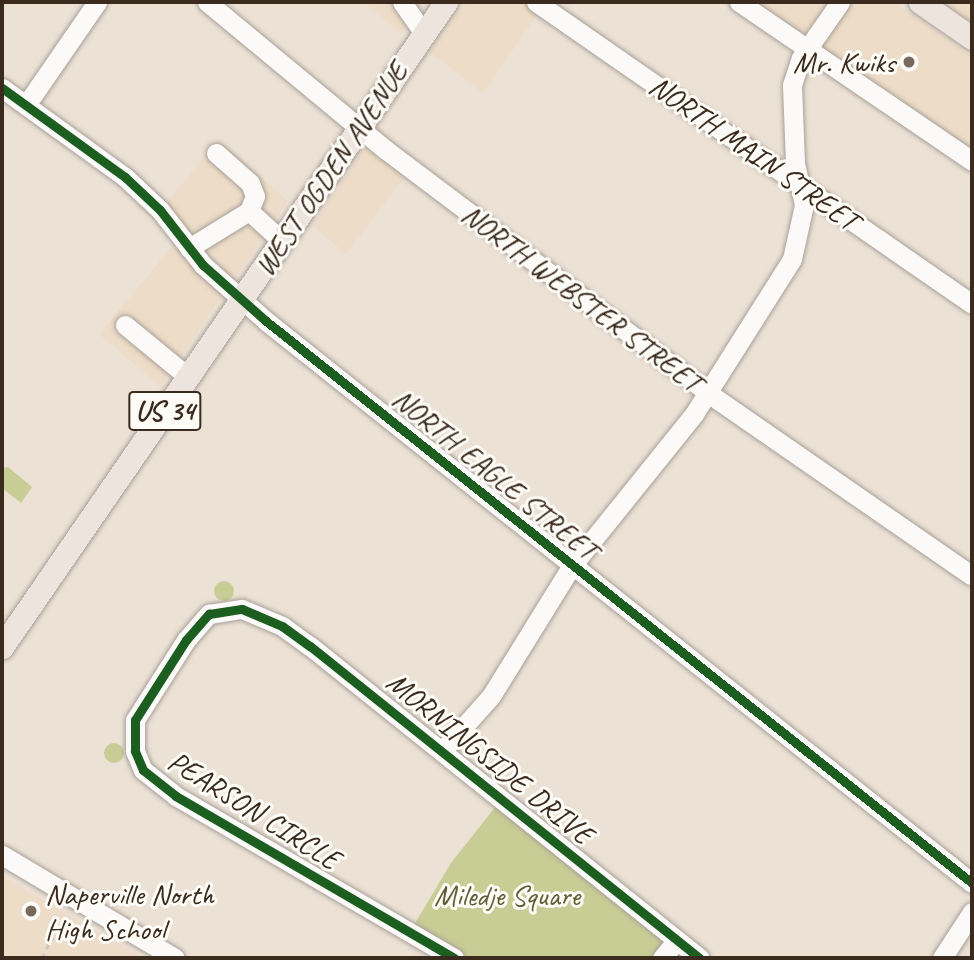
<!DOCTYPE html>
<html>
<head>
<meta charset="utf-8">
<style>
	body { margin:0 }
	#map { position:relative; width:974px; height:960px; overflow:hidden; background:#ece1d5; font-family:Caveat,sans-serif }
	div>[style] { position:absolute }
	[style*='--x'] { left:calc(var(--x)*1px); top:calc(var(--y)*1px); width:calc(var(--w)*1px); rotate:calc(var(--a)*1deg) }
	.built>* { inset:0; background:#eddcc7 }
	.green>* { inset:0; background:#c8cd95 }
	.round { border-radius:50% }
	.path>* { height:2.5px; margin-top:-1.25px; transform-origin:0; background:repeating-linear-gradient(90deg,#ccc8c5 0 5px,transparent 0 10px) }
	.roads { filter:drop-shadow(0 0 2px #a8a098) drop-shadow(0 0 2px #a8a098) }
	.minor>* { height:19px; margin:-9.5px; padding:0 9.5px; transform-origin:9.5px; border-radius:9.5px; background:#fcfaf9 }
	.major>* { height:23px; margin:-11.5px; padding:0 11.5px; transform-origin:11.5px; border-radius:11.5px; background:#ede4dd }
	.cycleway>* { height:9px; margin:-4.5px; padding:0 4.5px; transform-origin:4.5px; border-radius:4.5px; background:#1b5e20 }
	.dots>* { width:19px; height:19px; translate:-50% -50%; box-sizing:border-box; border:4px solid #fdfcf7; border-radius:50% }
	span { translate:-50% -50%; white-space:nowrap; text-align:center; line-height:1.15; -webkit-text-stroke:6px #fdfcf7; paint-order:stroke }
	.shield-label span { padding:2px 5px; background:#fdfcf7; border:2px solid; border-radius:5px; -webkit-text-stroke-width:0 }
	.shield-label { font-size:28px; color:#3b2a1e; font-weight:700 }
	.poi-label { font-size:30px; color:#3b2a1e }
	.right { translate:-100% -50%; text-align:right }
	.left { translate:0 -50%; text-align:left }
	.street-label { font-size:30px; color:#3b2a1e }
	.park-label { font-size:30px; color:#625d35 }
	.frame { position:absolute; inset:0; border:4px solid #3b2a1e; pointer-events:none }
</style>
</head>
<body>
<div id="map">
	<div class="built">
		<i style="clip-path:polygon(363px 2px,423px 2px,401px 33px)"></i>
		<i style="clip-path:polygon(464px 2px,545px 3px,483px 93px,430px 52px)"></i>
		<i style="clip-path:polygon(738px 2px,894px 2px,972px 56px,972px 163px)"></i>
		<i style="clip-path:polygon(942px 2px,972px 2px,972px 22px)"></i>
		<i style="clip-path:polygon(372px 137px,412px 167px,346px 254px,313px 226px)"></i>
		<i style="clip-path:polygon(218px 139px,288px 201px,160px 386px,99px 334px,181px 236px,162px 209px)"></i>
		<i style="clip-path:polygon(2px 876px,120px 945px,143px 958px,2px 958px)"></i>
	</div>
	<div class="green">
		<i style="clip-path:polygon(8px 467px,32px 487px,21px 503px,2px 488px,2px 468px)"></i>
		<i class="round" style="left:214px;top:581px;width:20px;height:20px"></i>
		<i class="round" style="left:104px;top:743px;width:20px;height:20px"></i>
		<i style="clip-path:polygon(496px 806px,666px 940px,651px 958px,469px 958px,414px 925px,451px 863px)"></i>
	</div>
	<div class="path">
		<i style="--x:42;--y:958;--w:19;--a:-65"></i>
		<i style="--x:50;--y:941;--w:30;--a:-42"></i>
	</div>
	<div class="roads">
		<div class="minor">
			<i style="--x:207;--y:2;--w:232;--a:39.6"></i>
			<i style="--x:386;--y:150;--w:403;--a:37"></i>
			<i style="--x:708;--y:393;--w:321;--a:34.7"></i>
			<i style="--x:402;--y:2;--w:38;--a:55"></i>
			<i style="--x:536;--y:2;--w:530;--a:34.71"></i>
			<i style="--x:739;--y:2;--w:282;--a:34.3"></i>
			<i style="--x:2;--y:88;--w:152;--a:35.9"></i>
			<i style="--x:125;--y:177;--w:48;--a:43.3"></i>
			<i style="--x:160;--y:210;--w:70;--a:52"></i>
			<i style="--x:203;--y:265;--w:84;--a:41.6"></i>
			<i style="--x:266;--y:321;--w:902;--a:38.52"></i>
			<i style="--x:26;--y:105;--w:125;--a:-55.4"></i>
			<i style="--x:216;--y:153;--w:45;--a:41.4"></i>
			<i style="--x:250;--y:183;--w:14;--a:69"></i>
			<i style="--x:255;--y:196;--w:16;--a:112"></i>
			<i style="--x:189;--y:248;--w:70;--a:-31.7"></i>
			<i style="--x:249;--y:211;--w:45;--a:42.3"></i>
			<i style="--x:125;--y:325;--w:82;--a:39.5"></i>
			<i style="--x:442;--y:751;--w:74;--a:-48.3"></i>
			<i style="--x:491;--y:696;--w:152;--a:-58.2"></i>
			<i style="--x:571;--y:567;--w:196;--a:-51.2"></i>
			<i style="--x:694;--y:414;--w:183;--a:-57.7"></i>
			<i style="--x:792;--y:259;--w:55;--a:-77.5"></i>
			<i style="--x:804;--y:205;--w:43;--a:-102.1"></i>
			<i style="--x:795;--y:163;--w:78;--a:-92.2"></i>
			<i style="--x:792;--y:85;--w:28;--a:-72"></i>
			<i style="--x:801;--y:58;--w:68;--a:-55.1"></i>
			<i style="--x:2;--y:855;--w:201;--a:30.8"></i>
			<i style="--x:454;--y:958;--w:322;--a:-149.8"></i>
			<i style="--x:176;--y:796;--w:42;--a:-141.8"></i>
			<i style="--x:143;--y:770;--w:21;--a:-113"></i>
			<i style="--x:135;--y:751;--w:31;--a:-90"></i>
			<i style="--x:135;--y:720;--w:95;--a:-57.5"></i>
			<i style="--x:186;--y:640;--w:35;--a:-49"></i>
			<i style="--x:209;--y:614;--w:33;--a:-9"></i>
			<i style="--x:242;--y:609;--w:43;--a:23"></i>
			<i style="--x:282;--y:626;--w:34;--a:36"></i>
			<i style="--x:310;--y:646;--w:499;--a:38.7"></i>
			<i style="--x:662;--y:958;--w:23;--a:-50"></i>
			<i style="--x:942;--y:958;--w:55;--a:-56.9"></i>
		</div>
		<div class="major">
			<i style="--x:920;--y:2;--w:63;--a:34.7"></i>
			<i style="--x:2;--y:647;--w:783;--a:-55.46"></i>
		</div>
	</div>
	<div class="cycleway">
		<i style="--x:2;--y:88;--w:152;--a:35.9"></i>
		<i style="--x:125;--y:177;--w:48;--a:43.3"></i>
		<i style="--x:160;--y:210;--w:70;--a:52"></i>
		<i style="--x:203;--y:265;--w:84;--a:41.6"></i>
		<i style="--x:266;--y:321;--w:902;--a:38.52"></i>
		<i style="--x:454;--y:958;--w:322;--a:-149.8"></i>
		<i style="--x:176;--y:796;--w:42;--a:-141.8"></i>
		<i style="--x:143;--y:770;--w:21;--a:-113"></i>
		<i style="--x:135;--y:751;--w:31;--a:-90"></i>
		<i style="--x:135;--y:720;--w:95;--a:-57.5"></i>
		<i style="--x:186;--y:640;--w:35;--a:-49"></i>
		<i style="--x:209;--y:614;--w:33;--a:-9"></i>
		<i style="--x:242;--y:609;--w:43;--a:23"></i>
		<i style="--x:282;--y:626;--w:34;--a:36"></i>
		<i style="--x:310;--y:646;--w:499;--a:38.7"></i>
	</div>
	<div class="dots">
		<i style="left:909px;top:62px;background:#796a5e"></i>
		<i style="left:31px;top:911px;background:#796a5e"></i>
	</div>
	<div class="shield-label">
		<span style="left:165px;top:411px">US 34</span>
	</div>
	<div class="poi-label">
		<span class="right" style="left:895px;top:62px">Mr. Kwiks</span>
		<span class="left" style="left:45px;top:911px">Naperville North<br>High School</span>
	</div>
	<div class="street-label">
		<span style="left:754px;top:153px;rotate:35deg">NORTH MAIN STREET</span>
		<span style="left:331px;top:169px;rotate:-56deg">WEST OGDEN AVENUE</span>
		<span style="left:582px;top:298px;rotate:37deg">NORTH WEBSTER STREET</span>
		<span style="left:495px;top:474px;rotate:39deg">NORTH EAGLE STREET</span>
		<span style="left:490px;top:758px;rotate:39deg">MORNINGSIDE DRIVE</span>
		<span style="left:254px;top:810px;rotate:32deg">PEARSON CIRCLE</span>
	</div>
	<div class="park-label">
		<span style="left:507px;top:895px">Miledje Square</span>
	</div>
	<div class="frame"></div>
</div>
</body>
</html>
